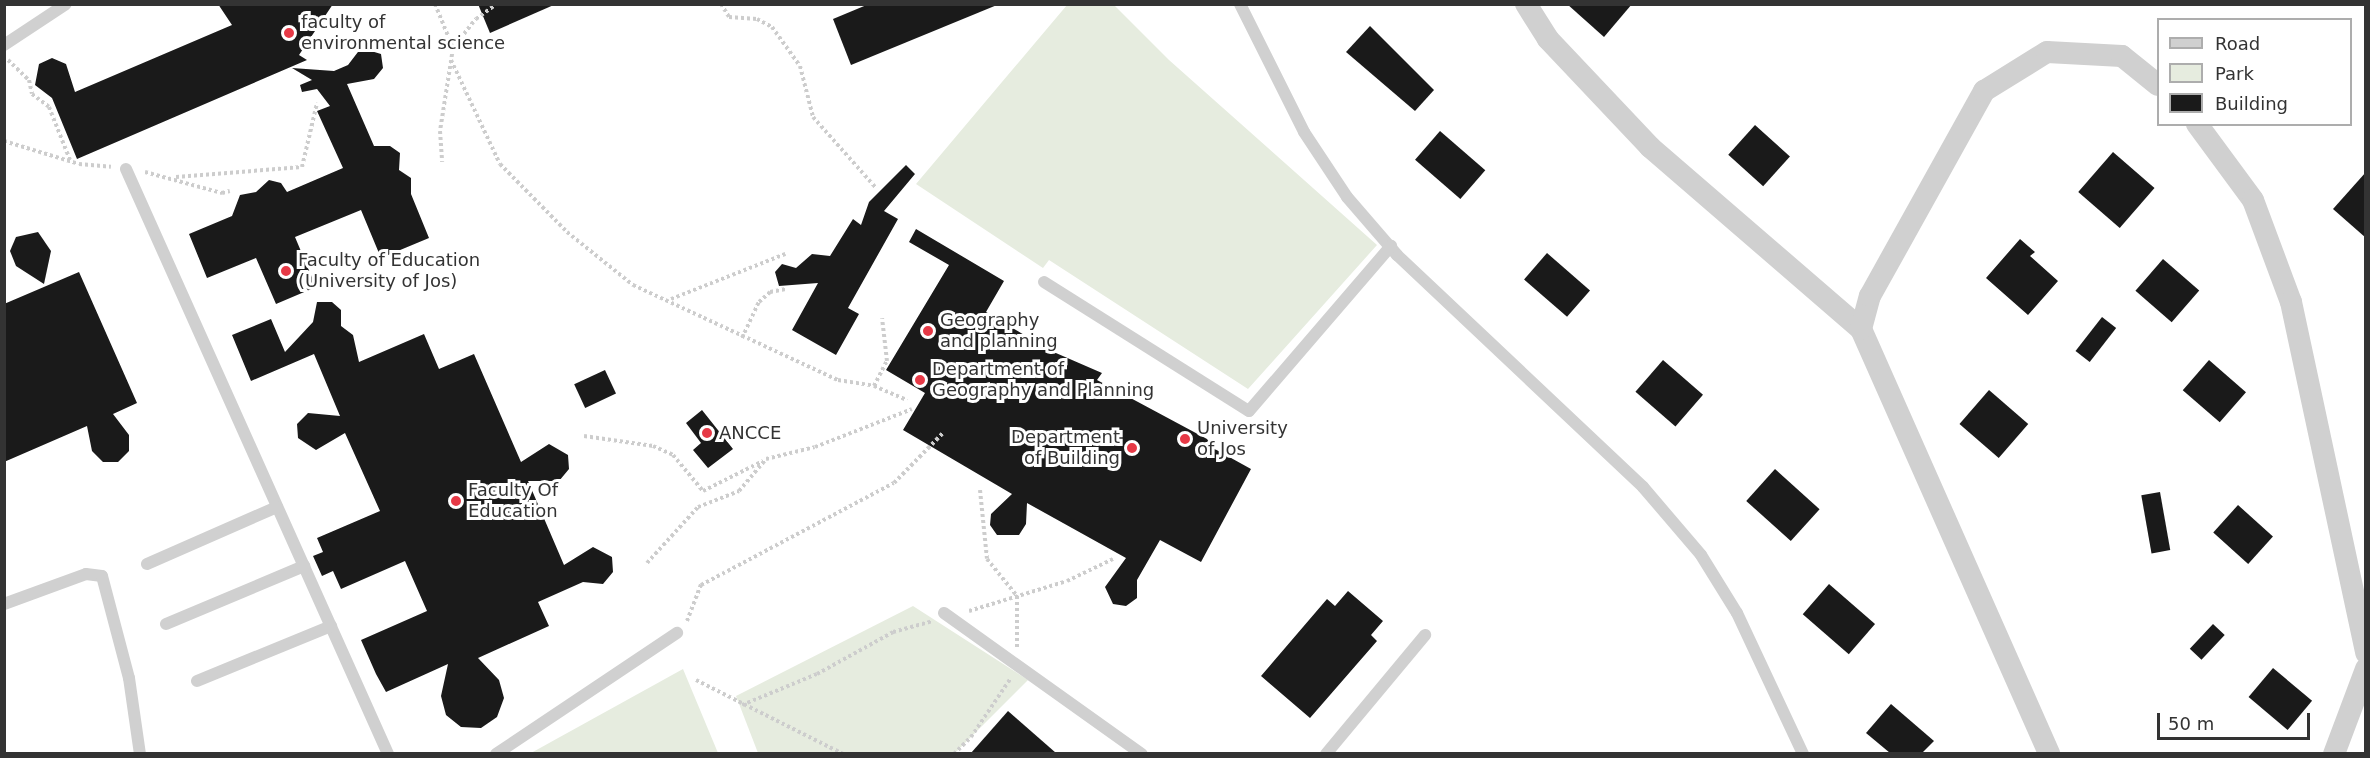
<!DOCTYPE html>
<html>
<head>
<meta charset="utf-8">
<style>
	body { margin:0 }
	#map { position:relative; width:2370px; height:758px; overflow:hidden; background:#fff; font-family:"DejaVu Sans",sans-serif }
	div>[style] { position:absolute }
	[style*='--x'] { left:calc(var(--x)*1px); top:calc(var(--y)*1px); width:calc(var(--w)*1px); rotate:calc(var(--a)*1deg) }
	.green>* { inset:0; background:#e6ecdf }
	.building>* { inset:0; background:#1a1a1a; transform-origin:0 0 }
	.path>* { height:4px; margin-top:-2px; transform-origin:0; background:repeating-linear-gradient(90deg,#cdcdcd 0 3px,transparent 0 6px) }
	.service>* { height:12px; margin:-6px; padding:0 6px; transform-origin:6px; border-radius:6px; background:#d0d0d0 }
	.minor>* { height:22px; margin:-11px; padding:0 11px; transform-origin:11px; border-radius:11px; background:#d0d0d0 }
	.dots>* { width:16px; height:16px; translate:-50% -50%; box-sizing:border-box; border:3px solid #fff; border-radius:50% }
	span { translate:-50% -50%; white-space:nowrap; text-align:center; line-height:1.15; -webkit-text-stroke:6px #fff; paint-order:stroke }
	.poi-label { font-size:18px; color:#333 }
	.left { translate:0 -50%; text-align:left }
	.right { translate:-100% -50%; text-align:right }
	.frame { position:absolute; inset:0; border:6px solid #333; pointer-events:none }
	.legend { position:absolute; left:2157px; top:18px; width:195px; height:108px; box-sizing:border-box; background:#fff; border:2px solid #adadad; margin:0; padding:8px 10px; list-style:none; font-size:18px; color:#333 }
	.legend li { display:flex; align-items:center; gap:12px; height:30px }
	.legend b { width:30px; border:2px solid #adadad }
	.scale { position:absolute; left:2157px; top:713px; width:153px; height:27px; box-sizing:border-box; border:3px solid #333; border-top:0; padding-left:8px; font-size:18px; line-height:21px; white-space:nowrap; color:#333; -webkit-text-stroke:4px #fff; paint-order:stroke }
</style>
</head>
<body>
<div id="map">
	<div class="green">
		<i style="clip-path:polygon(1067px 5px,1114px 5px,1169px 60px,1377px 245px,1248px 389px,1049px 260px,1043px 268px,916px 184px)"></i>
		<i style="clip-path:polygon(913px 606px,1028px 680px,955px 753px,758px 753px,736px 696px)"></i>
		<i style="clip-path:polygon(683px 669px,718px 753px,531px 753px)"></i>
	</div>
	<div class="building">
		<i style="clip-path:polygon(218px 4px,333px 4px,299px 55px,307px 60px,77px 159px,52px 98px,35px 85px,39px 64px,52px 58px,66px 64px,75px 92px,232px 25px)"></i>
		<i style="clip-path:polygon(478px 4px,556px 4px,490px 33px)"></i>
		<i style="clip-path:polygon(869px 4px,997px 4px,997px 5px,851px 65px,833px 19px)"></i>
		<i style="clip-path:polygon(1567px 4px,1632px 4px,1604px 37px)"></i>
		<i style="clip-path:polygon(1370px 26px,1434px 90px,1415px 111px,1346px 52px)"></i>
		<i style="clip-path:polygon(361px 48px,381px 54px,383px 68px,374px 79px,347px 84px,374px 146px,390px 146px,400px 153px,399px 170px,411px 178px,411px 194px,429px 238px,381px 258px,361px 210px,295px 237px,316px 287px,276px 304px,256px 258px,207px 278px,189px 234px,232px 216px,240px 195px,256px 192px,269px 180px,281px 183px,287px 192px,343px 168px,317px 111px,330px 106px,317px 89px,302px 92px,300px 85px,312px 80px,292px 68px,334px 71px,348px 65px)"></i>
		<i style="left:1755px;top:125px;width:47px;height:40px;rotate:42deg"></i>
		<i style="left:1440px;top:131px;width:60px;height:38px;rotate:41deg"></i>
		<i style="left:2113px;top:152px;width:55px;height:53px;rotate:41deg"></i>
		<i style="clip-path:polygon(906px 165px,915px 174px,884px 211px,898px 219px,848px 308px,859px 314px,836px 355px,792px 330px,818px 283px,779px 286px,775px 272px,782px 264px,796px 268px,812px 254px,830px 256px,853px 219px,861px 225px,869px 202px)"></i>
		<i style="clip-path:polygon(2366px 172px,2366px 238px,2333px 209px)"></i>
		<i style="clip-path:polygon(916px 229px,1004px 281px,986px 312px,1049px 350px,1102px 373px,1097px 380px,1207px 439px,1213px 448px,1251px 469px,1201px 562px,1160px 540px,1137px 580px,1137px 598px,1126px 606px,1113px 604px,1105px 587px,1126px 558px,1027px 503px,1026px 524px,1019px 535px,997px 535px,990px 525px,991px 514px,1012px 494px,903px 430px,925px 393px,886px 370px,949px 265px,909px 242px)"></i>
		<i style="clip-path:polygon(38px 232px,51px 251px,44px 284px,16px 266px,10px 251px,16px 237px)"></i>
		<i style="clip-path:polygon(2020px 239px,2035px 252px,2030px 256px,2058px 281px,2028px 315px,1986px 278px)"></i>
		<i style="left:1547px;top:253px;width:57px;height:35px;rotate:41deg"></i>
		<i style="left:2163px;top:259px;width:48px;height:42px;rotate:41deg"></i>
		<i style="clip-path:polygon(79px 272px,137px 403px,113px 414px,129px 435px,129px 451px,118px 462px,103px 462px,92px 451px,87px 426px,4px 462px,4px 304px)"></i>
		<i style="clip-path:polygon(317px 302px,332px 302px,341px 310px,341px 326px,353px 335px,359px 362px,424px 334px,439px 369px,474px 354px,521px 462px,549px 444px,568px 455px,569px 469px,559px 481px,528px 481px,564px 565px,593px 547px,612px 557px,613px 572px,603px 584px,583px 582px,538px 602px,549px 626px,478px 658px,499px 680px,504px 698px,497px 717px,481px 728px,461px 727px,446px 715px,441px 696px,448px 664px,386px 692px,376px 674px,361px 640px,427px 611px,405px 561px,341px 589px,333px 571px,322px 576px,313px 556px,323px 552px,317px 538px,380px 511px,345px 433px,316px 450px,298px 438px,297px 424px,308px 413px,340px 416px,314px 354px,251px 381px,232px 335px,271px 319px,285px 352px,313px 322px)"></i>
		<i style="left:2102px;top:317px;width:18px;height:43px;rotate:38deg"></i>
		<i style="left:1663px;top:360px;width:53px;height:42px;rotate:41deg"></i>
		<i style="left:2209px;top:360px;width:49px;height:40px;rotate:41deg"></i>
		<i style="left:605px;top:370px;width:26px;height:34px;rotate:65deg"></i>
		<i style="left:1989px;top:390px;width:52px;height:45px;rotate:41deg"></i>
		<i style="clip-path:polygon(702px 410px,733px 449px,708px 468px,693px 450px,701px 443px,686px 423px)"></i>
		<i style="left:1775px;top:469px;width:60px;height:43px;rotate:42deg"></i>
		<i style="left:2160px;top:492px;width:59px;height:19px;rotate:80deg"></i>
		<i style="left:2238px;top:505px;width:47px;height:37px;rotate:42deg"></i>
		<i style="left:1829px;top:584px;width:61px;height:40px;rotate:41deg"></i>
		<i style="clip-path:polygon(1348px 591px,1383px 621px,1371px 635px,1377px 641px,1310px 718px,1261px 676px,1327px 599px,1335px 606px)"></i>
		<i style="left:2213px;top:624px;width:16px;height:34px;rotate:43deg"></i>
		<i style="left:2273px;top:668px;width:51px;height:38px;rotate:40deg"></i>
		<i style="clip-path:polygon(1891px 704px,1934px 741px,1922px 753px,1890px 753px,1866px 733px)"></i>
		<i style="clip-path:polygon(1008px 711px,1056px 753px,971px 753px)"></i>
	</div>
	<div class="path">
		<i style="--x:435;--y:4;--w:48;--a:67.8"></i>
		<i style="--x:453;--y:48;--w:84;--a:98.9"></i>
		<i style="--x:440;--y:131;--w:31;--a:86"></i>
		<i style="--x:721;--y:4;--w:15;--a:58"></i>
		<i style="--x:729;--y:17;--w:28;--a:4"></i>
		<i style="--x:757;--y:19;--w:17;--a:28"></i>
		<i style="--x:772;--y:27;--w:48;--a:54.3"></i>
		<i style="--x:800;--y:66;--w:53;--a:75.7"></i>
		<i style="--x:813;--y:117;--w:95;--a:48.4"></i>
		<i style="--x:453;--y:48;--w:37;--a:-52"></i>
		<i style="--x:476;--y:19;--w:26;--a:-36"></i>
		<i style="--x:8;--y:60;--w:29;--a:44"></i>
		<i style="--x:29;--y:80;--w:14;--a:78"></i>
		<i style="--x:32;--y:94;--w:21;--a:37"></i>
		<i style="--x:49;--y:107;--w:57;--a:68.4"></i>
		<i style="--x:451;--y:60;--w:115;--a:64.8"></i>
		<i style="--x:500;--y:164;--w:95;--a:45.4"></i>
		<i style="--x:567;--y:232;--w:85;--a:38.8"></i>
		<i style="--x:633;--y:285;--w:226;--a:24.9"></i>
		<i style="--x:838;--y:380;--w:36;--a:9"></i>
		<i style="--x:874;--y:386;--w:36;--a:23"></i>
		<i style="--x:4;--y:141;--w:78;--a:17"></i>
		<i style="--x:79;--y:164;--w:32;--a:5"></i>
		<i style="--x:145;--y:172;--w:80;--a:15.3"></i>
		<i style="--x:222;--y:193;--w:8;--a:-14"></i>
		<i style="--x:176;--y:177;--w:126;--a:-4.5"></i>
		<i style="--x:302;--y:167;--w:66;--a:-76.8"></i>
		<i style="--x:671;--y:299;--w:123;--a:-21.5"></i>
		<i style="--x:742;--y:338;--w:40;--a:-65"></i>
		<i style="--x:759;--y:302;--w:15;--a:-42"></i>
		<i style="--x:770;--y:292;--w:16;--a:-11"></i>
		<i style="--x:874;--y:386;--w:28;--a:-63"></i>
		<i style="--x:887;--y:361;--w:43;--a:-96.6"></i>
		<i style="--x:584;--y:436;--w:70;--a:8.2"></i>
		<i style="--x:653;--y:446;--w:22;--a:24"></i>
		<i style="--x:673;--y:455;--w:47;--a:50.2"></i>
		<i style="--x:703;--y:491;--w:67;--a:-26.6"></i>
		<i style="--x:980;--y:490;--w:69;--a:84.2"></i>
		<i style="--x:987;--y:559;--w:48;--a:51"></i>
		<i style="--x:1017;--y:596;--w:52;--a:90"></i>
		<i style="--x:647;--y:563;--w:76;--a:-47.7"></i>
		<i style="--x:698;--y:507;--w:44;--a:-21.3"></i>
		<i style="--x:739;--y:491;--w:42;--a:-49.8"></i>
		<i style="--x:766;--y:459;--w:50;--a:-13.8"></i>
		<i style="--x:815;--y:447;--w:104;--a:-21.4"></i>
		<i style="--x:969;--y:611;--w:102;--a:-17"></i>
		<i style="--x:1067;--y:581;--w:51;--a:-25.6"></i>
		<i style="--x:687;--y:621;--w:39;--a:-69"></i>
		<i style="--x:701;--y:585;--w:218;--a:-27.9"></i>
		<i style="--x:894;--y:483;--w:71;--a:-45.6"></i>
		<i style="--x:696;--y:680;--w:165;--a:26.7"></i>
		<i style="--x:742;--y:705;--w:81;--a:-22.5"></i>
		<i style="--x:817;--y:674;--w:87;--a:-28.9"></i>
		<i style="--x:893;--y:632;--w:41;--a:-15.4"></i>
		<i style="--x:954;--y:754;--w:24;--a:-45"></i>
		<i style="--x:971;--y:737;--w:71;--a:-55.9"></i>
	</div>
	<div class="service">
		<i style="--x:1240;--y:4;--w:143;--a:63.4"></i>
		<i style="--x:1304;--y:132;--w:78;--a:56.5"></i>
		<i style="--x:1347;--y:197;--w:77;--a:49.2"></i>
		<i style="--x:1397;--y:255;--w:338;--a:43.3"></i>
		<i style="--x:1643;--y:487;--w:89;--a:49.5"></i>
		<i style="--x:1701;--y:555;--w:68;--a:58.2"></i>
		<i style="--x:1737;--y:613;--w:156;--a:64.9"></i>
		<i style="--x:4;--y:45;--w:74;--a:-33.5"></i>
		<i style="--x:126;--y:169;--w:641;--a:65.87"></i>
		<i style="--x:1044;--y:282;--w:242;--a:32.2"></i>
		<i style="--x:1249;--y:411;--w:218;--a:-49.3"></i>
		<i style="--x:147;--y:564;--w:142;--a:-23.7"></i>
		<i style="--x:4;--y:604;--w:87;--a:-20.1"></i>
		<i style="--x:86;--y:574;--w:16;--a:7"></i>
		<i style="--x:102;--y:576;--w:106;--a:75.2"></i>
		<i style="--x:129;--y:678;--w:77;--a:81.8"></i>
		<i style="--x:944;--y:613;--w:243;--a:35.5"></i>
		<i style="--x:166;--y:624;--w:150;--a:-22.8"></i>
		<i style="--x:197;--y:681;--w:145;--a:-22.3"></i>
		<i style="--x:496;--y:754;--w:218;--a:-33.8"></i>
		<i style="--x:1326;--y:754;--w:155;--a:-50.2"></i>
	</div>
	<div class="minor">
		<i style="--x:1526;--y:4;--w:41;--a:57.8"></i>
		<i style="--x:1548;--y:39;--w:149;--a:46.6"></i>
		<i style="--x:1650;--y:147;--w:279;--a:40.8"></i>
		<i style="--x:1861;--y:329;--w:465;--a:66.1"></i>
		<i style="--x:2197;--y:124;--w:94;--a:53.6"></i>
		<i style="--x:2253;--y:200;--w:109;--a:69.6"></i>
		<i style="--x:2291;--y:302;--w:359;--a:77.9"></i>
		<i style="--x:1861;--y:329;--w:34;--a:-75"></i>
		<i style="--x:1870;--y:296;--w:235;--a:-60.9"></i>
		<i style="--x:1984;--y:91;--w:74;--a:-31.8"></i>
		<i style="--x:2047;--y:52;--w:75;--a:3.1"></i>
		<i style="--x:2122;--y:56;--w:46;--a:38.9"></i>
		<i style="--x:2334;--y:754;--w:91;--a:-69.4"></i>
	</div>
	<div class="dots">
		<i style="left:289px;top:33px;background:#e63946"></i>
		<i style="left:286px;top:271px;background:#e63946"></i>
		<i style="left:928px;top:331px;background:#e63946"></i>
		<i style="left:920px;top:380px;background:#e63946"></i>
		<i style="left:707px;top:433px;background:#e63946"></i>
		<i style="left:1185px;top:439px;background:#e63946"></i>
		<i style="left:1132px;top:448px;background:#e63946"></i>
		<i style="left:456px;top:501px;background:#e63946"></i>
	</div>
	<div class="poi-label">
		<span class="left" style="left:301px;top:33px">faculty of<br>environmental science</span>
		<span class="left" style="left:298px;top:271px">Faculty of Education<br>(University of Jos)</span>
		<span class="left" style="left:940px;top:331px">Geography<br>and planning</span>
		<span class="left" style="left:932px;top:380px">Department of<br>Geography and Planning</span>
		<span class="left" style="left:1197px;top:439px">University<br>of Jos</span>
		<span class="left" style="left:719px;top:433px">ANCCE</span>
		<span class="right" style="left:1120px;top:448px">Department<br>of Building</span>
		<span class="left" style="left:468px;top:501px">Faculty Of<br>Education</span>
	</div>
	<div class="frame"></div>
	<ul class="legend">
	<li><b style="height:8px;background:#d0d0d0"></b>Road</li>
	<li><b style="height:16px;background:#e6ecdf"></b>Park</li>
	<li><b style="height:16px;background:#1a1a1a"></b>Building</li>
	</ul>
	<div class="scale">50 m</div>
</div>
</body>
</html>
